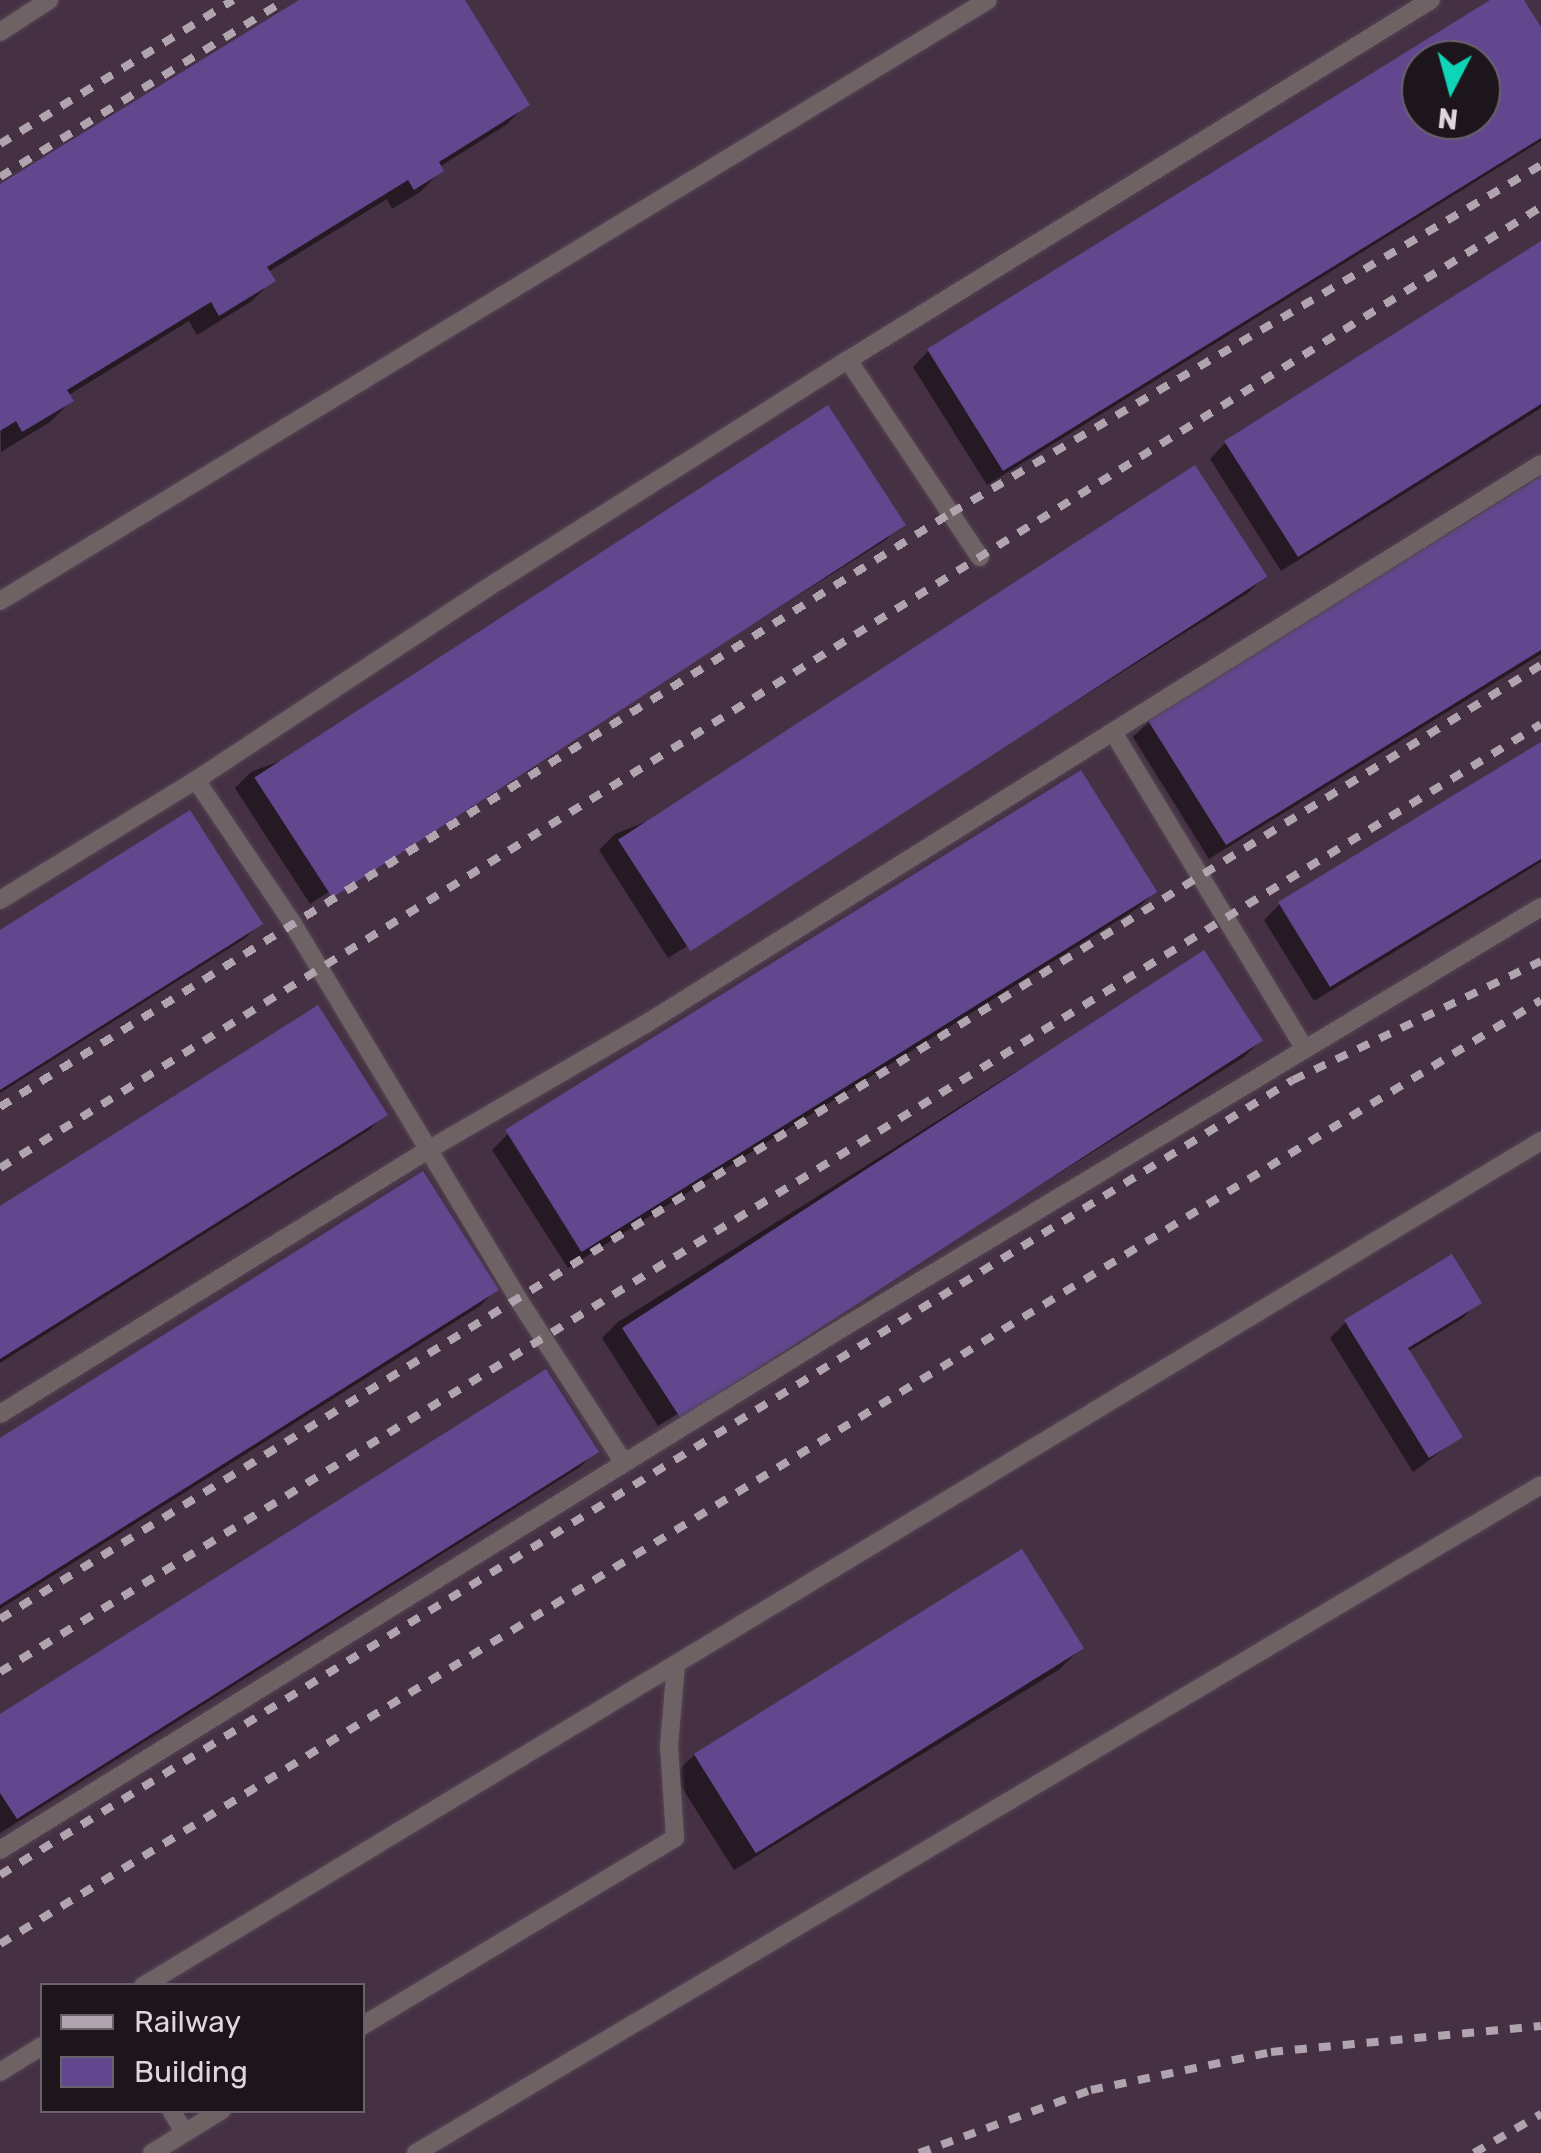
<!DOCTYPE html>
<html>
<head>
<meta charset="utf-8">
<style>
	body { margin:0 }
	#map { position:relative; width:1541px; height:2153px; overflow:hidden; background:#3a2938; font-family:Rubik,sans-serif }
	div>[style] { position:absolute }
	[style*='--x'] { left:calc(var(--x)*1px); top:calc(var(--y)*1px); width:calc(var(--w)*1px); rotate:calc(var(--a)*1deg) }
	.built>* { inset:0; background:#463044 }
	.shadow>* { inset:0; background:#0007 }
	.building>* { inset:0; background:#62478f; transform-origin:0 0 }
	.roads { filter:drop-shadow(0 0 2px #544553) drop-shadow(0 0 2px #544553) }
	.lane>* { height:18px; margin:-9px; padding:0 9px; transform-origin:9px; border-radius:9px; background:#6e6265 }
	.rail>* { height:8px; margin-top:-4px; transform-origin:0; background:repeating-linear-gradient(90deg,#b0a4ae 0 12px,transparent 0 24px) }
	span { translate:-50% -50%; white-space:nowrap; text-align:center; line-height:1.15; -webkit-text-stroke:10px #1c151c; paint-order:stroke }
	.legend { position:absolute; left:40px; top:1983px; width:325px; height:130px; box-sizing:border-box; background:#1c151c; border:2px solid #6a626a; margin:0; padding:12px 18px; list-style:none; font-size:30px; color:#dfd5de }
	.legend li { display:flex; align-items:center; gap:20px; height:50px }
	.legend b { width:50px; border:2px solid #6a626a }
	.north { position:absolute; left:1401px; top:40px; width:100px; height:100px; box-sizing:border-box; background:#1c151c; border:2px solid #6a626a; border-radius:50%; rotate:186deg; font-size:28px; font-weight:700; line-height:40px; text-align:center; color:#dfd5de }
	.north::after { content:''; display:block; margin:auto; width:35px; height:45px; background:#0dd5b5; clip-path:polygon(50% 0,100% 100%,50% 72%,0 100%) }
</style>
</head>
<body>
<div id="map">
	<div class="built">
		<i style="clip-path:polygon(evenodd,0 0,1541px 0,1541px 2153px,0 2153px,0 0,1421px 60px,1481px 60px,1481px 120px,1421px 120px,1421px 60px,0 0,42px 1986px,362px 1986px,362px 2110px,42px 2110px,42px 1986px)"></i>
	</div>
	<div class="shadow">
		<i style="clip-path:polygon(304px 0,462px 0,527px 104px,506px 125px,439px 167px,441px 171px,420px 192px,392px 209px,387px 199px,268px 272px,273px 280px,252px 301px,197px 335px,189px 321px,67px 396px,71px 401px,50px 422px,1px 452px,0 187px)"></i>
		<i style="clip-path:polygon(evenodd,1494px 0,1521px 0,1541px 31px,1541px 141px,987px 485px,913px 367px,928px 351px,1494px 0,1421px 60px,1481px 60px,1481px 120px,1421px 120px,1421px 60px)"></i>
		<i style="clip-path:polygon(1541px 244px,1541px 408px,1281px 571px,1210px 459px,1225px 443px)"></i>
		<i style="clip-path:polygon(1541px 478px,1541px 654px,1209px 859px,1133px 737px,1149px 721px)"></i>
		<i style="clip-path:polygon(902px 524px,886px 540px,310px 904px,235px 788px,251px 772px)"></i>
		<i style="clip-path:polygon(1264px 577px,1248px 593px,668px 958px,599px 850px,615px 834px)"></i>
		<i style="clip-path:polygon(1541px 745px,1541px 862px,1314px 1001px,1264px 920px,1280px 904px)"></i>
		<i style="clip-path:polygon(1155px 892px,1139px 907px,568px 1268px,492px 1150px,508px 1134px)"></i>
		<i style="clip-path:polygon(260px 924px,244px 939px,0 1093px,0 933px)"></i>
		<i style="clip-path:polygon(1204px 953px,1260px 1041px,1244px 1057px,658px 1426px,602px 1338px,618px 1322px)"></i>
		<i style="clip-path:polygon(385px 1114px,369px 1130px,0 1363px,0 1209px)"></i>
		<i style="clip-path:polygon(496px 1290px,480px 1306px,0 1609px,0 1441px)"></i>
		<i style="clip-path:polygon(1478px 1302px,1463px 1318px,1407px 1352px,1460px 1437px,1413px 1472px,1330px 1338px,1346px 1322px)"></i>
		<i style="clip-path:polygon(596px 1451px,580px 1467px,0 1833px,0 1717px)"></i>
		<i style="clip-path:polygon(1081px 1648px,1060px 1669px,734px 1870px,674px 1775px,695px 1754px)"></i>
	</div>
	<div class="building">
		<i style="clip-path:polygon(299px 0,465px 0,530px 105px,439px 162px,444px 171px,414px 190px,408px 180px,267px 267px,276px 281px,219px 316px,211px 302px,67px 390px,74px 401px,22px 432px,16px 421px,0 431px,0 184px)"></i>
		<i style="clip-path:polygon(evenodd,1490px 0,1524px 0,1541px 27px,1541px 138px,1003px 471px,927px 349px,1490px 0,1421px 60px,1481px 60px,1481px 120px,1421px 120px,1421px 60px)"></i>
		<i style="clip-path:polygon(1541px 241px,1541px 404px,1298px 557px,1224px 441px)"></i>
		<i style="left:828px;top:405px;width:143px;height:684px;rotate:57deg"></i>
		<i style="left:1195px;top:465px;width:133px;height:688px;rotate:57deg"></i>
		<i style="clip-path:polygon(1541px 476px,1541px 650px,1226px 845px,1147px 719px)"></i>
		<i style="clip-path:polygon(1541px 742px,1541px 859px,1330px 987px,1278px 902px)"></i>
		<i style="left:1081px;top:770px;width:144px;height:679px;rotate:58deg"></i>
		<i style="clip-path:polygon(190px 810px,263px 924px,0 1090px,0 930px)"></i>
		<i style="left:1204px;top:950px;width:108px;height:694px;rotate:57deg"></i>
		<i style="clip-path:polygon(318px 1005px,388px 1115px,0 1359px,0 1206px)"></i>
		<i style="clip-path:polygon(423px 1171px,499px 1290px,0 1605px,0 1438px)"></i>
		<i style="clip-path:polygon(1452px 1254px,1482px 1303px,1408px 1348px,1463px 1437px,1429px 1458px,1344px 1320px)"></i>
		<i style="clip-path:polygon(546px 1369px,599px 1452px,17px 1819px,0 1793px,0 1714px)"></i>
		<i style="left:1022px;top:1549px;width:117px;height:387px;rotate:58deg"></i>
	</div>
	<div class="roads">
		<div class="lane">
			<i style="--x:0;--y:32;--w:59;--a:-33.1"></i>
			<i style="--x:848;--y:360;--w:237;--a:56.2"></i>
			<i style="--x:0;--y:601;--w:1156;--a:-31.31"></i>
			<i style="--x:1113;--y:732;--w:369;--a:58.8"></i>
			<i style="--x:196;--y:780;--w:174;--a:56"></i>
			<i style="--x:293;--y:924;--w:437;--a:59"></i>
			<i style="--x:518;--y:1299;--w:195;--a:57.1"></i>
			<i style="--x:0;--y:900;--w:230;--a:-31.5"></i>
			<i style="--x:196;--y:780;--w:362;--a:-33.4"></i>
			<i style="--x:498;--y:581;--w:414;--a:-32.3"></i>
			<i style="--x:848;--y:360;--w:685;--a:-31.7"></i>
			<i style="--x:0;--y:1414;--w:503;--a:-31.67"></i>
			<i style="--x:428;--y:1150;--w:250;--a:-30.1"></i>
			<i style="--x:644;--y:1025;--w:1058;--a:-32.02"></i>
			<i style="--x:0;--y:1850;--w:993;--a:-31.79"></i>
			<i style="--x:844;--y:1327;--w:814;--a:-31.07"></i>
			<i style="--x:143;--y:1986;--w:1634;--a:-31.15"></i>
			<i style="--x:362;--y:2026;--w:365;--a:-31"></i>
			<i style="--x:675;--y:1838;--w:92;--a:-93.7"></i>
			<i style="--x:669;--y:1746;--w:82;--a:-85.1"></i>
			<i style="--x:0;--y:2072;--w:49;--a:-31.8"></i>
			<i style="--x:171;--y:2110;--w:27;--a:59"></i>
			<i style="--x:152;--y:2153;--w:82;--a:-31.6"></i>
			<i style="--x:416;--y:2153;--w:1308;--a:-30.7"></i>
		</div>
	</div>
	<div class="rail">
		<i style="--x:0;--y:144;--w:274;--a:-31.7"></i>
		<i style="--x:0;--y:177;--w:335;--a:-31.8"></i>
		<i style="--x:0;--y:1107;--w:1121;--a:-31.99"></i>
		<i style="--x:951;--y:513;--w:685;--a:-30.53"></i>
		<i style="--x:0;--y:1168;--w:1816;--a:-31.95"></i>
		<i style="--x:0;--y:1619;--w:1812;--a:-31.76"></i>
		<i style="--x:0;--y:1672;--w:1809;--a:-31.6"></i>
		<i style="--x:0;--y:1875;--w:1518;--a:-31.59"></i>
		<i style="--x:1293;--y:1080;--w:275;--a:-25.6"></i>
		<i style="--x:0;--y:1944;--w:1807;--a:-31.49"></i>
		<i style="--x:919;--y:2153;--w:183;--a:-20.1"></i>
		<i style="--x:1091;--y:2090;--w:184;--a:-11.9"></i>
		<i style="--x:1271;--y:2052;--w:271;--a:-5.5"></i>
		<i style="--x:1474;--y:2153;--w:78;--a:-30.2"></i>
	</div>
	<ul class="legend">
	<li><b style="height:12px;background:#b0a4ae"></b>Railway</li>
	<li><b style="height:28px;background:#62478f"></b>Building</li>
	</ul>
	<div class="north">N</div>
</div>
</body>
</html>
